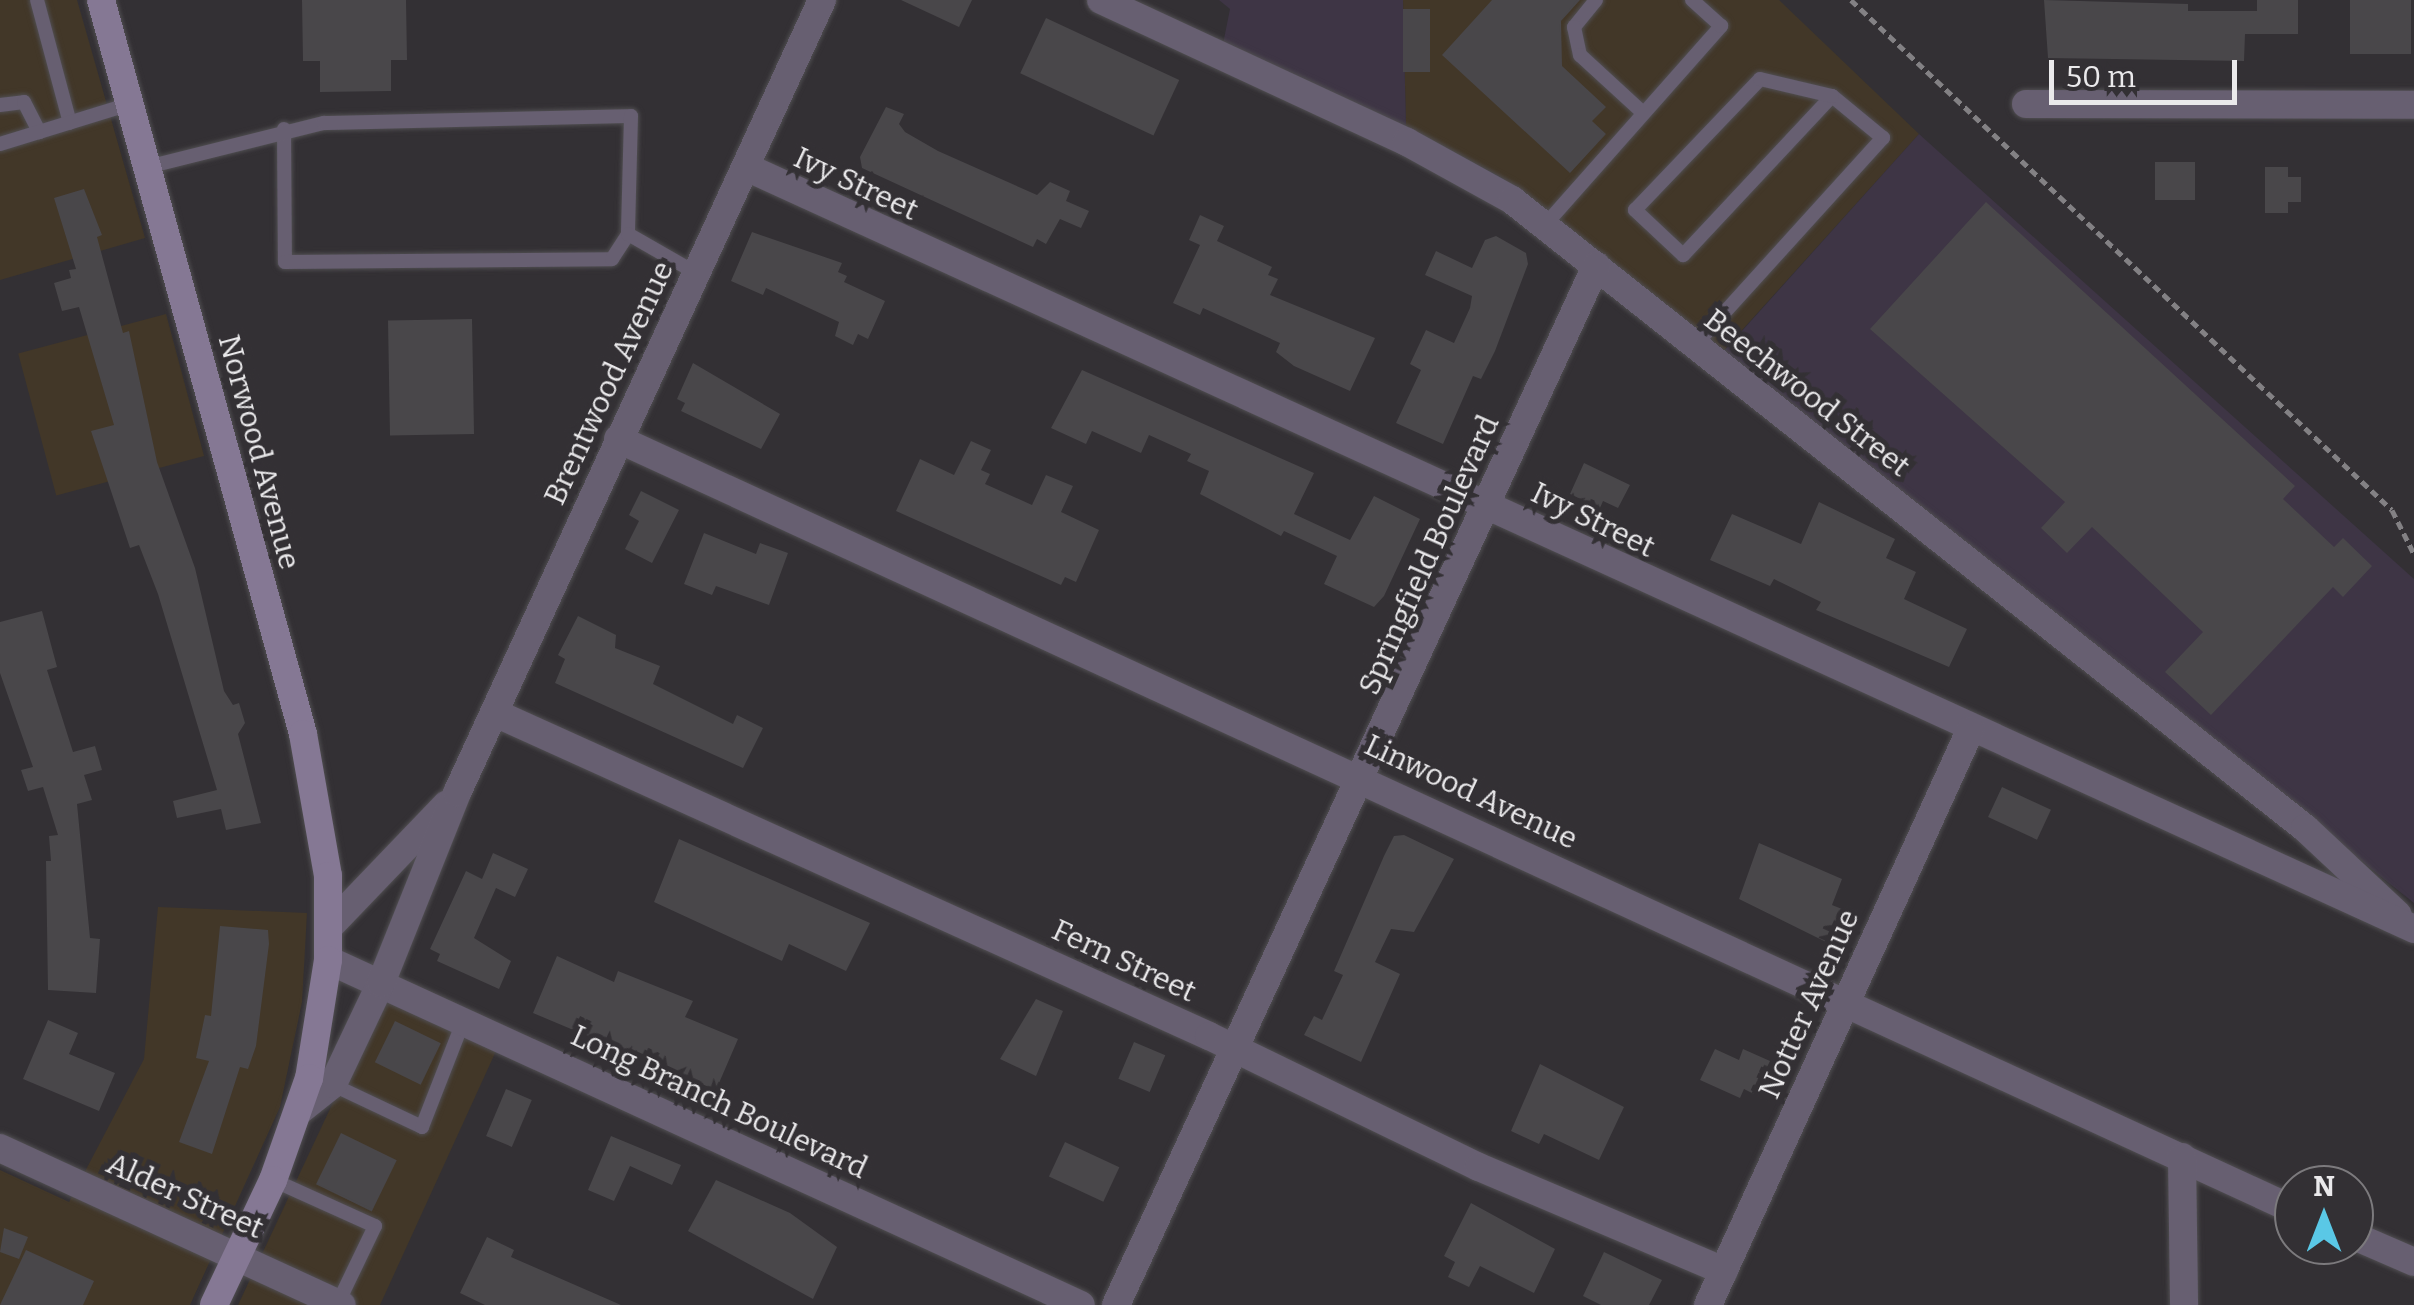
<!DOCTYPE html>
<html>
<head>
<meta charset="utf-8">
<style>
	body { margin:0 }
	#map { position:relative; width:2414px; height:1305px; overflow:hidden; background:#333034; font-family:Bitter,serif }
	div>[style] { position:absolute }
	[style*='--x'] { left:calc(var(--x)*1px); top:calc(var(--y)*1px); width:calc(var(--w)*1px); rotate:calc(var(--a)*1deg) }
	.commercial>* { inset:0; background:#423728; transform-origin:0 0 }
	.industrial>* { inset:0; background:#3e3545 }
	.building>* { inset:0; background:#49474a; transform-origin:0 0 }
	.path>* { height:5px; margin-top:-2.5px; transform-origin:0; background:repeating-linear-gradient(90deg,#838184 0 8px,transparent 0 13px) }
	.roads { filter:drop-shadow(0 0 2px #504e51) drop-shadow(0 0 2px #504e51) }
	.service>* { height:14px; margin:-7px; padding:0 7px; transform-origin:7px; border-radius:7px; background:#675f71 }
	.minor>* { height:28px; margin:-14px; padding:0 14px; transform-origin:14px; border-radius:14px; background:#675f71 }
	.secondary>* { height:28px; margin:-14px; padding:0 14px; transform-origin:14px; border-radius:14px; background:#857894 }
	span { translate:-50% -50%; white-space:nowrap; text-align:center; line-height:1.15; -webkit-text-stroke:10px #333034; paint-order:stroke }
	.street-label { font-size:30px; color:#eae9eb }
	.north { position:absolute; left:2274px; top:1165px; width:100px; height:100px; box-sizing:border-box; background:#333034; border:2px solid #7c7a7d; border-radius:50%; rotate:0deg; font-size:28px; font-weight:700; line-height:40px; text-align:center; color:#eae9eb }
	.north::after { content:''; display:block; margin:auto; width:35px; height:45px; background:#5ac8e6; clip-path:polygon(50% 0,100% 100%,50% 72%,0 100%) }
	.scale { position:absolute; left:2049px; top:60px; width:188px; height:45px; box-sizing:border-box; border:5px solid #eae9eb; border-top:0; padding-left:12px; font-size:30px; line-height:35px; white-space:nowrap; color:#eae9eb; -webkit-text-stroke:8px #333034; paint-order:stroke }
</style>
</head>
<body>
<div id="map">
	<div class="commercial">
		<i style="clip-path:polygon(0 0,77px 0,145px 238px,0 280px)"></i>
		<i style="clip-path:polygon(1403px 0,1779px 0,1919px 134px,1724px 350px,1501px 177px,1406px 127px)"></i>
		<i style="left:166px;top:314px;width:147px;height:153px;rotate:75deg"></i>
		<i style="clip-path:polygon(158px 907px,307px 913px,302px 1002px,280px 1107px,190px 1305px,0 1305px,0 1170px,69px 1202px,144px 1059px)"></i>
		<i style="clip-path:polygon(382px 998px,496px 1051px,380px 1305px,238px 1305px)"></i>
	</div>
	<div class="industrial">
		<i style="clip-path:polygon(1219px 0,1403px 0,1406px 127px,1223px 44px,1230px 9px)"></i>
		<i style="clip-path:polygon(1919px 134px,2414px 579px,2414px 903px,1724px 351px)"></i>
	</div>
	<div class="building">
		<i style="clip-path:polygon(302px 0,406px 0,407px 60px,391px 60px,391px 91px,320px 92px,320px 61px,303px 61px)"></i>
		<i style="clip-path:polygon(901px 0,972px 0,959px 27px)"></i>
		<i style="clip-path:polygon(1492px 0,1580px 0,1561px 21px,1562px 66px,1606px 107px,1592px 121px,1606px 134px,1570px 173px,1442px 55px)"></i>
		<i style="clip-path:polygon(2044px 0,2188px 4px,2188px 11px,2257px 11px,2257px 0,2298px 0,2298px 34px,2245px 34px,2244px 61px,2048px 58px)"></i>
		<i style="left:2350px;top:0;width:61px;height:54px"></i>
		<i style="left:1403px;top:9px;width:27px;height:63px"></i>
		<i style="left:1046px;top:18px;width:147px;height:61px;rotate:25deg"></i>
		<i style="clip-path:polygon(886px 107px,904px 114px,899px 124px,905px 132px,938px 151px,1037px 195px,1050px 182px,1070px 191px,1066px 201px,1089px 211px,1081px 228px,1060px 219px,1046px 244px,1037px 239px,1033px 247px,862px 168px,860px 157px)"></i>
		<i style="left:2155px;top:162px;width:40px;height:38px"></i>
		<i style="clip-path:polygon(2265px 167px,2288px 167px,2288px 177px,2301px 177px,2301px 202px,2288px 202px,2288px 213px,2265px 213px)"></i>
		<i style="clip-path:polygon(84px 189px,102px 235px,97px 237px,123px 333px,129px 331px,157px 462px,195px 568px,224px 691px,233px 705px,239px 703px,245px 723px,238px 734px,261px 823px,226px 830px,221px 809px,177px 818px,173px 801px,217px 790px,158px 594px,139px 545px,130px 548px,91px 431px,114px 425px,79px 307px,62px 311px,54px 283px,71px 278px,69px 270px,76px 269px,54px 198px)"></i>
		<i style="clip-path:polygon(1986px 202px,2295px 486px,2283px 499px,2334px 547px,2343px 538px,2372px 566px,2343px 597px,2333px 587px,2211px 715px,2165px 672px,2203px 632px,2092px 527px,2067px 553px,2041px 528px,2065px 502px,1870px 329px)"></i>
		<i style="clip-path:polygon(1200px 215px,1224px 226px,1217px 241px,1272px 267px,1268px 275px,1278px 279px,1270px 295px,1375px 338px,1350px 391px,1294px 366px,1276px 352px,1280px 343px,1203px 308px,1200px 315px,1173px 303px,1200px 245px,1189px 240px)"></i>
		<i style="clip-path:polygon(752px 232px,842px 263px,838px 272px,847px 276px,844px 282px,885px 301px,868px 339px,858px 334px,853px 345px,835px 336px,839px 322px,766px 288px,763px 295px,731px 281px)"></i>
		<i style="clip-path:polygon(1496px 236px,1526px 253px,1528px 264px,1495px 351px,1481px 379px,1473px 376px,1443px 444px,1396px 423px,1421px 370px,1410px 364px,1426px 330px,1454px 343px,1470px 308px,1472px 296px,1425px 275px,1436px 251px,1472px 268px,1485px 240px)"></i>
		<i style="left:472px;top:319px;width:115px;height:84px;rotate:89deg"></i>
		<i style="clip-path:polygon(693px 363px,780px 414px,761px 449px,681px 411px,685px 403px,677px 399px)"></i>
		<i style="clip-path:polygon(1082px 370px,1314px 473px,1294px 514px,1350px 540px,1374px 496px,1420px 519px,1384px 596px,1374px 607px,1324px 584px,1337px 556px,1284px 531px,1281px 536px,1200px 494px,1209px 471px,1187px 461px,1191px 454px,1149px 435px,1141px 453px,1092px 431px,1086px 444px,1051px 428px)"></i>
		<i style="clip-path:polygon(971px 441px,991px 450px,981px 470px,990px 474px,985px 484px,1032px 505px,1046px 475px,1073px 486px,1061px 512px,1099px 530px,1076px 582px,1065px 577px,1061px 585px,896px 511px,920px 459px,954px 475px)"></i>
		<i style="clip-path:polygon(1584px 463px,1630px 485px,1618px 508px,1603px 501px,1600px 508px,1570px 494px)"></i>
		<i style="clip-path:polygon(641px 491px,679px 510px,652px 563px,625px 549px,639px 521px,629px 515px)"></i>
		<i style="clip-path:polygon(1819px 502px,1895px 539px,1886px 558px,1916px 572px,1904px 599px,1967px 629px,1949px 667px,1816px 610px,1821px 602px,1774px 579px,1770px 586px,1710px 560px,1732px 514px,1801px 544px)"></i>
		<i style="clip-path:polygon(704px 533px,756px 554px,760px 543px,788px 553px,769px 605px,716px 586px,712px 595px,684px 584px)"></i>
		<i style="clip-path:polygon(42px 611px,57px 667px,47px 670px,73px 752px,95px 746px,102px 770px,84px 775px,92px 800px,77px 804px,90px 938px,100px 939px,96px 993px,48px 990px,46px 861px,51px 861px,49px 836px,58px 835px,43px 787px,28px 791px,21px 770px,33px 767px,0 673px,0 622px)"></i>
		<i style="clip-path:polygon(578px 616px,616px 635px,615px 648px,660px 666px,653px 684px,733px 724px,737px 715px,763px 728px,743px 768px,555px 683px,565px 659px,558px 655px)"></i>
		<i style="left:2002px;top:787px;width:54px;height:33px;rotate:25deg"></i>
		<i style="clip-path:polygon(1404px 835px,1454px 859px,1414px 932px,1391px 929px,1375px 962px,1400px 974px,1361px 1062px,1304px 1035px,1314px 1016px,1322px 1020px,1343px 975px,1334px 971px,1384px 856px,1394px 836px)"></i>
		<i style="clip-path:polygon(679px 839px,870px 923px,846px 971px,789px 944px,782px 961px,654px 902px)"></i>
		<i style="clip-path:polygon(1759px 843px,1842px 879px,1832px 905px,1842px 909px,1826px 942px,1739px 899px)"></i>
		<i style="clip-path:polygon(493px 853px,528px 869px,515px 897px,496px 888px,474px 938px,511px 961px,499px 989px,437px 961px,440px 954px,430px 949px,466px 871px,482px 879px)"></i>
		<i style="clip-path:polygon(220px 926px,268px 930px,269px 944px,256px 1046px,248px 1069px,240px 1067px,212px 1154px,179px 1142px,209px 1061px,196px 1058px,205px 1015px,211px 1016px)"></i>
		<i style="clip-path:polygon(557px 956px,614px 982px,618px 971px,693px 1001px,685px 1017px,738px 1039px,716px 1090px,533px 1013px)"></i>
		<i style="clip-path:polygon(1036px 999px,1063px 1011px,1036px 1076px,1000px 1059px)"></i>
		<i style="clip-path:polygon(48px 1020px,78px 1033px,69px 1054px,115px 1073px,99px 1111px,23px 1079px)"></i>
		<i style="left:395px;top:1021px;width:51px;height:46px;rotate:26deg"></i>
		<i style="left:1134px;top:1042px;width:34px;height:40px;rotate:23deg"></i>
		<i style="clip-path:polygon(1715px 1049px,1739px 1060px,1743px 1049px,1770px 1061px,1754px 1094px,1744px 1089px,1740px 1098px,1700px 1080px)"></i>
		<i style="clip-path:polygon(1540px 1064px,1624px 1107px,1599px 1160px,1544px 1134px,1539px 1144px,1511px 1131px)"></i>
		<i style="left:506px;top:1089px;width:28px;height:51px;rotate:23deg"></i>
		<i style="left:341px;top:1133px;width:62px;height:57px;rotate:26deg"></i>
		<i style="clip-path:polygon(611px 1136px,681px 1165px,672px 1185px,630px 1166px,614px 1201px,588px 1190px)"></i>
		<i style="left:1065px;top:1142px;width:60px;height:38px;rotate:25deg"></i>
		<i style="clip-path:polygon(716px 1180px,790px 1213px,837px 1247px,813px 1299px,688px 1231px)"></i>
		<i style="clip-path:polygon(1471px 1203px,1555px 1249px,1534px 1293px,1480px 1266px,1469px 1287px,1448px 1277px,1455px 1262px,1444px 1256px)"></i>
		<i style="clip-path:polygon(4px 1228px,28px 1237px,19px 1259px,0 1252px)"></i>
		<i style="clip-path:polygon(487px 1237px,514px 1250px,511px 1257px,621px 1305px,485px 1305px,460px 1293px)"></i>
		<i style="clip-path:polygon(26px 1250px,94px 1281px,83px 1305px,0 1305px)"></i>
		<i style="clip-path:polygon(1604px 1252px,1662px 1280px,1649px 1305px,1601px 1305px,1583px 1296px)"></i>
	</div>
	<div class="path">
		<i style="--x:1851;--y:0;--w:743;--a:43.31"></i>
		<i style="--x:2392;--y:510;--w:49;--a:63.4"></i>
	</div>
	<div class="roads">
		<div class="service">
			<i style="--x:37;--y:0;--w:127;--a:75"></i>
			<i style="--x:1596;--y:0;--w:35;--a:129"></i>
			<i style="--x:1574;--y:27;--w:29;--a:78"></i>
			<i style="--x:1580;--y:55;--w:86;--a:42.6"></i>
			<i style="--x:0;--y:105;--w:24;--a:-7"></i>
			<i style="--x:24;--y:102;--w:34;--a:63"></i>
			<i style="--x:284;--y:129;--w:133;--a:89.6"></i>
			<i style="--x:285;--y:262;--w:327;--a:-0.5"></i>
			<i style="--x:612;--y:259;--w:30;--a:-57"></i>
			<i style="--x:0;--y:144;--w:136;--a:-17.1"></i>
			<i style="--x:147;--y:167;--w:182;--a:-14"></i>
			<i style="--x:324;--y:123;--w:307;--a:-1.3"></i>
			<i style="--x:631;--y:116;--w:118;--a:91.5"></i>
			<i style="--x:628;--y:234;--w:78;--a:29.8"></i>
			<i style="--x:1545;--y:225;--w:266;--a:-48.5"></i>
			<i style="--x:1721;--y:26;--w:39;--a:-138"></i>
			<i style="--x:1695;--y:345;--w:280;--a:-47.8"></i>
			<i style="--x:1883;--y:138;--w:66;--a:-140.5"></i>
			<i style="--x:1832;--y:96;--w:218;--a:133.1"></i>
			<i style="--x:1683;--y:255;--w:66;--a:-136.8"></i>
			<i style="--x:1635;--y:210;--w:181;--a:-46.3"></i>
			<i style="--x:1760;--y:79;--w:74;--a:13.3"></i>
			<i style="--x:329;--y:1083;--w:103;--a:25.3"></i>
			<i style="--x:422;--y:1127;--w:116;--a:-68.7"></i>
			<i style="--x:273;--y:1180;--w:112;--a:24.3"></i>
			<i style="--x:375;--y:1226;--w:85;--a:115.7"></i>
		</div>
		<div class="minor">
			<i style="--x:1101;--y:0;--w:337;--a:24.9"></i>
			<i style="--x:1407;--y:142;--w:120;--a:28.9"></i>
			<i style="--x:1512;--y:200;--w:1012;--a:38.38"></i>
			<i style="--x:2305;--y:828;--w:127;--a:43.1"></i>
			<i style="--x:2026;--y:104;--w:388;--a:0.1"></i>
			<i style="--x:746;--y:167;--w:1834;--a:24.55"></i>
			<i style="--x:618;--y:439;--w:1845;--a:24.7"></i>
			<i style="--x:495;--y:713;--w:784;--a:24.34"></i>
			<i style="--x:1209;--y:1036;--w:300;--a:25.9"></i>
			<i style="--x:1479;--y:1167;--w:266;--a:23"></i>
			<i style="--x:330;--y:926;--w:168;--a:-46.2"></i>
			<i style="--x:328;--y:960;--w:828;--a:24.62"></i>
			<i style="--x:299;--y:1111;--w:43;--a:-38.5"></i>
			<i style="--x:333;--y:1084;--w:112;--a:-64.6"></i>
			<i style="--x:381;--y:983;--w:205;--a:-68.2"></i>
			<i style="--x:457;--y:793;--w:873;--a:-65.28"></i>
			<i style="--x:0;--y:1148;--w:376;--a:24.7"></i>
			<i style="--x:2182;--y:1157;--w:148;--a:89.2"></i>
			<i style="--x:2354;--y:1236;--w:65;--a:23.4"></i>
			<i style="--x:1116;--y:1305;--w:1145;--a:-65.2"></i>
			<i style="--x:1708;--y:1305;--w:631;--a:-65.47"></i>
		</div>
		<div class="secondary">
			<i style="--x:101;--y:0;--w:761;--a:74.61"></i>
			<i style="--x:303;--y:734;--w:144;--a:80"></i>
			<i style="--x:328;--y:876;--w:84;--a:90"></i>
			<i style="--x:328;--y:960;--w:120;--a:99.1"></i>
			<i style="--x:309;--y:1078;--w:108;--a:109.4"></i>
			<i style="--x:273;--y:1180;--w:138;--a:115.3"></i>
		</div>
	</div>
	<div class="street-label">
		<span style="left:856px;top:184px;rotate:25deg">Ivy Street</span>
		<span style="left:609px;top:383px;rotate:-65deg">Brentwood Avenue</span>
		<span style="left:1807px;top:393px;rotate:38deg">Beechwood Street</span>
		<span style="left:259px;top:452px;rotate:75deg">Norwood Avenue</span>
		<span style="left:1593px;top:520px;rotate:26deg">Ivy Street</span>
		<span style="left:1429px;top:555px;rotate:-66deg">Springfield Boulevard</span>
		<span style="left:1471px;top:792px;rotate:25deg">Linwood Avenue</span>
		<span style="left:1124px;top:961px;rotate:25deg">Fern Street</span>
		<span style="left:1809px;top:1004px;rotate:-66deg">Notter Avenue</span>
		<span style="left:719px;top:1102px;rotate:25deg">Long Branch Boulevard</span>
		<span style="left:185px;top:1196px;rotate:24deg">Alder Street</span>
	</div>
	<div class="north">N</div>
	<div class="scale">50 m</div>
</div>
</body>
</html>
